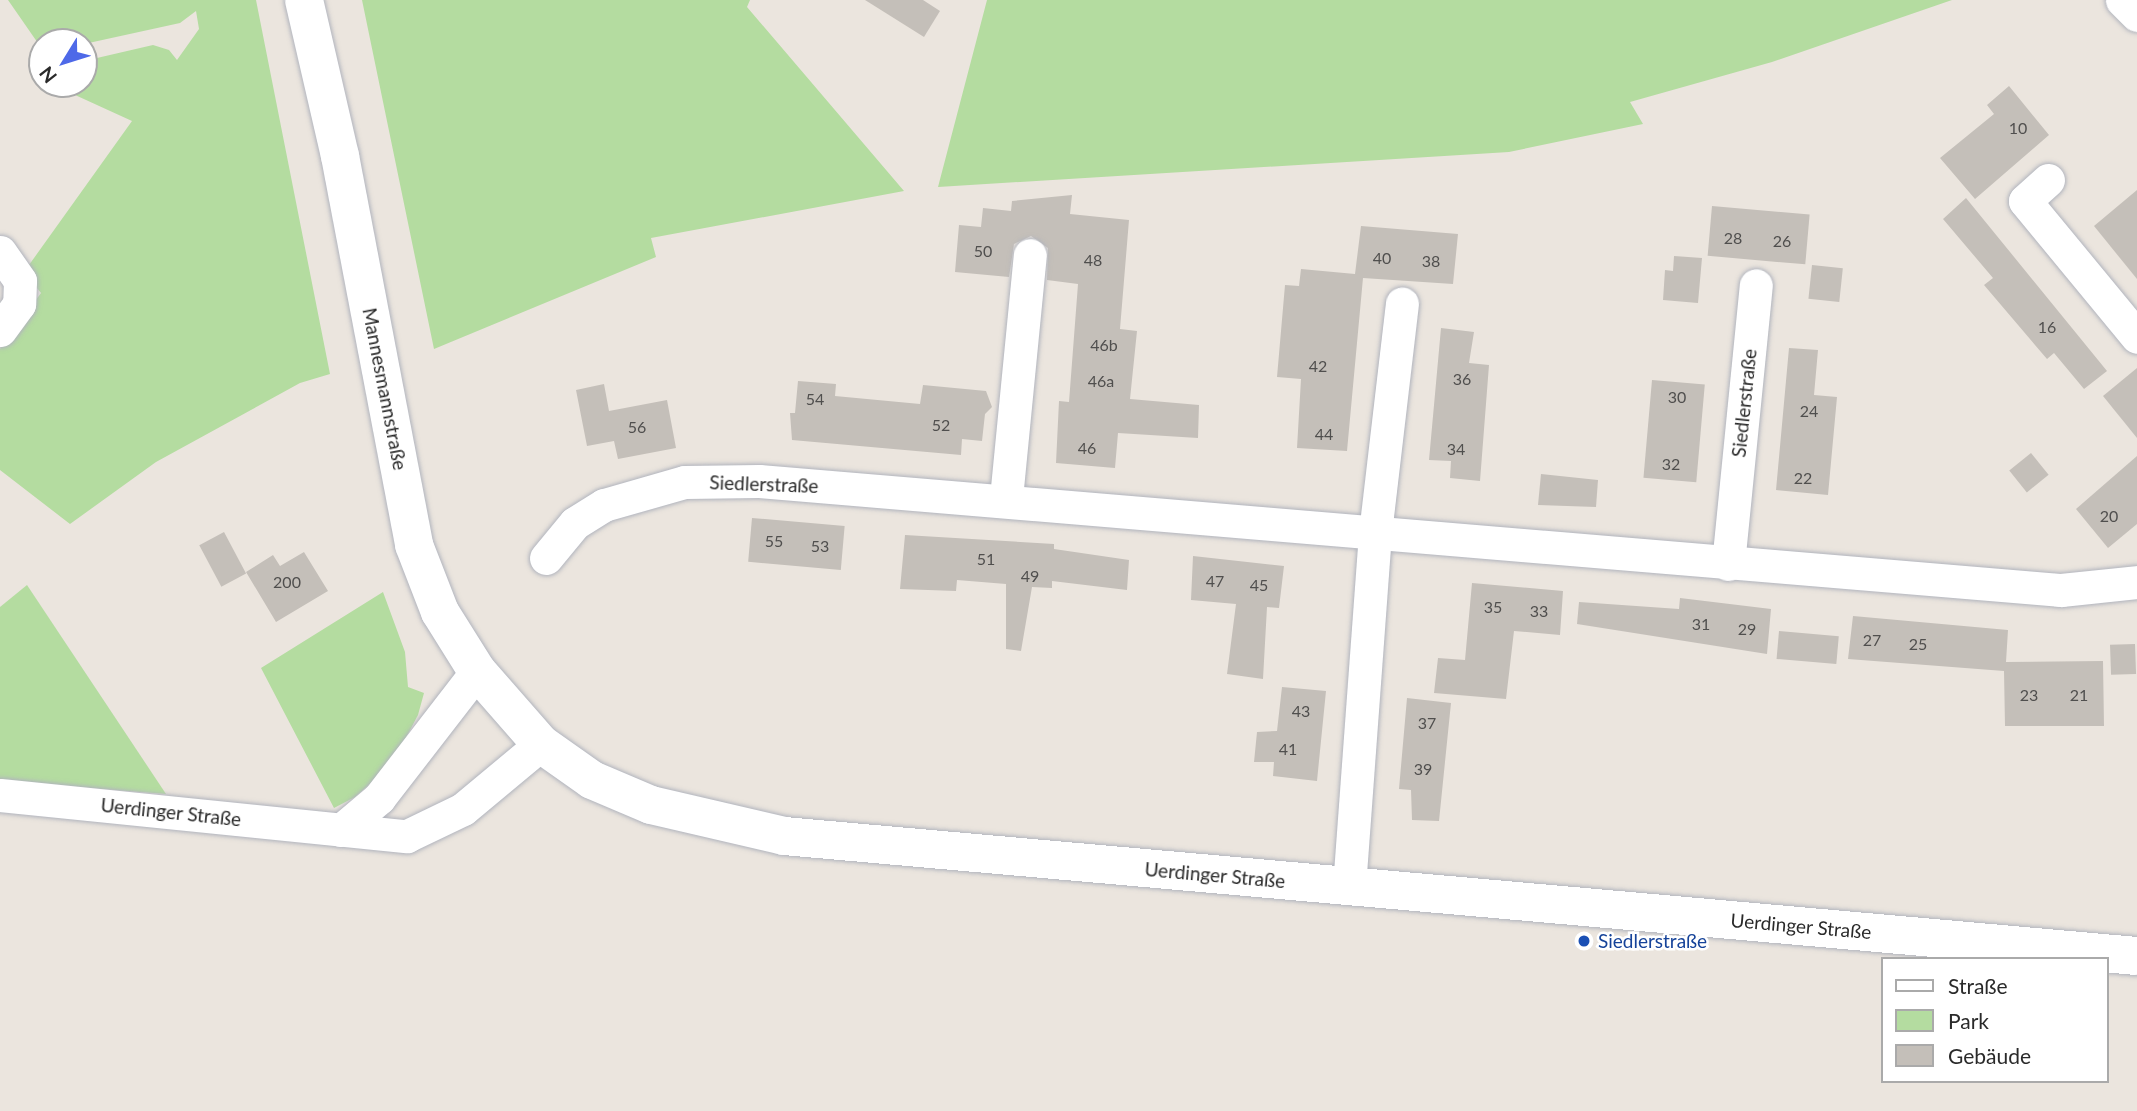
<!DOCTYPE html>
<html>
<head>
<meta charset="utf-8">
<style>
	body { margin:0 }
	#map { position:relative; width:2137px; height:1111px; overflow:hidden; background:#ebe5de; font-family:Lato,sans-serif }
	div>[style] { position:absolute }
	[style*='--x'] { left:calc(var(--x)*1px); top:calc(var(--y)*1px); width:calc(var(--w)*1px); rotate:calc(var(--a)*1deg) }
	.green>* { inset:0; background:#b4dca0 }
	.building>* { inset:0; background:#c4bfb9; transform-origin:0 0 }
	.roads { filter:drop-shadow(0 0 2px #b1b4bd) drop-shadow(0 0 2px #b1b4bd) }
	.street>* { height:33px; margin:-16.5px; padding:0 16.5px; transform-origin:16.5px; border-radius:16.5px; background:#fff }
	.secondary>* { height:38px; margin:-19px; padding:0 19px; transform-origin:19px; border-radius:19px; background:#fff }
	.dots>* { width:19px; height:19px; translate:-50% -50%; box-sizing:border-box; border:4px solid #fff; border-radius:50% }
	span { translate:-50% -50%; white-space:nowrap; text-align:center; line-height:1.15; -webkit-text-stroke:5px #fff; paint-order:stroke }
	.number-label { font-size:16px; color:#504f4e }
	.number-label span { -webkit-text-stroke-width:0 }
	.street-label { font-size:19px; color:#2a2a2a }
	.transit-label { font-size:19px; color:#164399 }
	.left { translate:0 -50%; text-align:left }
	.legend { position:absolute; left:1881px; top:957px; width:228px; height:126px; box-sizing:border-box; background:#fff; border:2px solid #aaa; margin:0; padding:9px 12px; list-style:none; font-size:21px; color:#2a2a2a }
	.legend li { display:flex; align-items:center; gap:14px; height:35px }
	.legend b { width:35px; border:2px solid #aaa }
	.north { position:absolute; left:28px; top:28px; width:70px; height:70px; box-sizing:border-box; background:#fff; border:2px solid #aaa; border-radius:50%; rotate:232deg; font-size:19px; font-weight:700; line-height:28px; text-align:center; color:#2a2a2a }
	.north::after { content:''; display:block; margin:auto; width:24px; height:32px; background:#4e69e8; clip-path:polygon(50% 0,100% 100%,50% 72%,0 100%) }
</style>
</head>
<body>
<div id="map">
	<div class="green">
		<i style="clip-path:polygon(8px 0,256px 0,330px 374px,300px 383px,156px 462px,70px 524px,0 470px,0 349px,41px 293px,24px 272px,132px 121px,51px 84px,84px 84px,84px 61px,153px 45px,169px 50px,177px 60px,199px 29px,196px 11px,180px 23px,84px 44px,42px 42px,42px 49px)"></i>
		<i style="clip-path:polygon(362px 0,750px 0,747px 7px,904px 191px,651px 238px,656px 257px,434px 349px)"></i>
		<i style="clip-path:polygon(987px 0,1952px 0,1772px 62px,1630px 102px,1643px 124px,1509px 152px,938px 187px)"></i>
		<i style="clip-path:polygon(27px 585px,166px 794px,0 781px,0 607px)"></i>
		<i style="clip-path:polygon(383px 592px,405px 652px,408px 687px,424px 693px,418px 715px,392px 764px,355px 797px,334px 808px,261px 668px)"></i>
	</div>
	<div class="building">
		<i style="clip-path:polygon(865px 0,923px 0,940px 11px,924px 37px)"></i>
		<i style="clip-path:polygon(2009px 86px,2049px 135px,1975px 199px,1940px 158px,1994px 114px,1987px 105px)"></i>
		<i style="clip-path:polygon(2137px 190px,2137px 279px,2094px 226px)"></i>
		<i style="clip-path:polygon(1072px 195px,1070px 214px,1129px 220px,1120px 329px,1137px 331px,1130px 399px,1199px 405px,1198px 438px,1118px 433px,1115px 468px,1056px 463px,1059px 401px,1069px 402px,1078px 284px,1047px 280px,1048px 248px,1031px 236px,1014px 244px,1009px 277px,955px 272px,959px 225px,981px 227px,983px 208px,1011px 211px,1012px 201px)"></i>
		<i style="clip-path:polygon(1966px 198px,2107px 371px,2084px 389px,2054px 353px,2047px 359px,1984px 285px,1993px 278px,1943px 219px)"></i>
		<i style="left:1712px;top:206px;width:98px;height:50px;rotate:5deg"></i>
		<i style="clip-path:polygon(1361px 226px,1458px 234px,1453px 284px,1363px 278px,1347px 451px,1297px 448px,1301px 379px,1277px 377px,1285px 285px,1299px 286px,1301px 269px,1355px 274px)"></i>
		<i style="clip-path:polygon(1674px 256px,1702px 258px,1698px 303px,1663px 300px,1665px 270px,1673px 271px)"></i>
		<i style="left:1812px;top:265px;width:31px;height:34px;rotate:6deg"></i>
		<i style="clip-path:polygon(1441px 328px,1474px 332px,1469px 363px,1489px 365px,1480px 481px,1450px 478px,1451px 461px,1429px 460px)"></i>
		<i style="clip-path:polygon(1789px 348px,1818px 350px,1814px 395px,1837px 397px,1828px 495px,1776px 490px)"></i>
		<i style="clip-path:polygon(2137px 368px,2137px 438px,2103px 396px)"></i>
		<i style="left:1652px;top:380px;width:53px;height:98px;rotate:5deg"></i>
		<i style="clip-path:polygon(798px 381px,836px 384px,835px 396px,920px 404px,923px 385px,986px 391px,992px 407px,985px 414px,982px 441px,962px 439px,961px 455px,792px 440px,790px 413px,795px 413px)"></i>
		<i style="clip-path:polygon(604px 384px,609px 411px,667px 400px,676px 448px,618px 459px,614px 441px,587px 446px,576px 390px)"></i>
		<i style="left:2031px;top:453px;width:28px;height:28px;rotate:51deg"></i>
		<i style="clip-path:polygon(2137px 456px,2137px 524px,2108px 548px,2076px 509px)"></i>
		<i style="clip-path:polygon(1541px 474px,1598px 480px,1596px 507px,1538px 505px)"></i>
		<i style="left:752px;top:518px;width:93px;height:44px;rotate:5deg"></i>
		<i style="left:224px;top:532px;width:47px;height:28px;rotate:62deg"></i>
		<i style="clip-path:polygon(905px 535px,1054px 544px,1054px 549px,1129px 560px,1127px 590px,1052px 581px,1052px 588px,1032px 587px,1021px 651px,1006px 649px,1006px 584px,957px 580px,956px 591px,900px 589px)"></i>
		<i style="clip-path:polygon(304px 552px,328px 591px,276px 622px,246px 572px,273px 555px,280px 566px)"></i>
		<i style="clip-path:polygon(1193px 556px,1284px 566px,1279px 608px,1267px 607px,1263px 679px,1227px 674px,1236px 604px,1191px 600px)"></i>
		<i style="clip-path:polygon(1472px 583px,1563px 591px,1560px 635px,1514px 631px,1506px 699px,1434px 693px,1438px 658px,1465px 660px)"></i>
		<i style="clip-path:polygon(1680px 598px,1771px 609px,1767px 654px,1577px 624px,1579px 602px,1679px 609px)"></i>
		<i style="clip-path:polygon(1853px 616px,2008px 630px,2006px 662px,2103px 661px,2104px 726px,2005px 726px,2004px 671px,1848px 659px)"></i>
		<i style="left:1779px;top:631px;width:60px;height:28px;rotate:5deg"></i>
		<i style="left:2135px;top:644px;width:30px;height:25px;rotate:88deg"></i>
		<i style="clip-path:polygon(1282px 687px,1326px 691px,1317px 781px,1273px 776px,1274px 762px,1254px 762px,1257px 732px,1277px 731px)"></i>
		<i style="clip-path:polygon(1407px 698px,1451px 703px,1439px 821px,1412px 820px,1411px 790px,1399px 789px)"></i>
	</div>
	<div class="roads">
		<div class="street">
			<i style="--x:2122;--y:0;--w:21;--a:45"></i>
			<i style="--x:2048;--y:180;--w:31;--a:138"></i>
			<i style="--x:2025;--y:201;--w:176;--a:50.5"></i>
			<i style="--x:0;--y:252;--w:35;--a:55"></i>
			<i style="--x:20;--y:281;--w:23;--a:92"></i>
			<i style="--x:19;--y:304;--w:32;--a:126"></i>
			<i style="--x:1006;--y:498;--w:244;--a:-84.4"></i>
			<i style="--x:546;--y:558;--w:45;--a:-50.4"></i>
			<i style="--x:575;--y:523;--w:34;--a:-32"></i>
			<i style="--x:604;--y:505;--w:84;--a:-15.9"></i>
			<i style="--x:685;--y:482;--w:74;--a:-0.8"></i>
			<i style="--x:759;--y:481;--w:1307;--a:4.79"></i>
			<i style="--x:2061;--y:590;--w:76;--a:-6"></i>
			<i style="--x:1728;--y:564;--w:280;--a:-84.3"></i>
			<i style="--x:0;--y:795;--w:409;--a:5.8"></i>
			<i style="--x:407;--y:836;--w:62;--a:-25.7"></i>
			<i style="--x:463;--y:809;--w:102;--a:-39.8"></i>
			<i style="--x:341;--y:830;--w:50;--a:-40.1"></i>
			<i style="--x:379;--y:798;--w:160;--a:-52.3"></i>
			<i style="--x:1349;--y:887;--w:355;--a:-85.8"></i>
			<i style="--x:1375;--y:533;--w:231;--a:-83.3"></i>
		</div>
		<div class="secondary">
			<i style="--x:304;--y:0;--w:160;--a:77"></i>
			<i style="--x:340;--y:156;--w:396;--a:79.2"></i>
			<i style="--x:414;--y:545;--w:72;--a:68.8"></i>
			<i style="--x:440;--y:612;--w:70;--a:57.9"></i>
			<i style="--x:477;--y:671;--w:97;--a:48.8"></i>
			<i style="--x:541;--y:744;--w:62;--a:35.2"></i>
			<i style="--x:592;--y:780;--w:64;--a:23"></i>
			<i style="--x:651;--y:805;--w:137;--a:13.1"></i>
			<i style="--x:784;--y:836;--w:1358;--a:5.07"></i>
		</div>
	</div>
	<div class="dots">
		<i style="left:1584px;top:941px;background:#1a4fb4"></i>
	</div>
	<div class="number-label">
		<span style="left:2018px;top:128px">10</span>
		<span style="left:1733px;top:238px">28</span>
		<span style="left:1782px;top:241px">26</span>
		<span style="left:983px;top:251px">50</span>
		<span style="left:1382px;top:258px">40</span>
		<span style="left:1093px;top:260px">48</span>
		<span style="left:1431px;top:261px">38</span>
		<span style="left:2047px;top:327px">16</span>
		<span style="left:1104px;top:345px">46b</span>
		<span style="left:1318px;top:366px">42</span>
		<span style="left:1462px;top:379px">36</span>
		<span style="left:1101px;top:381px">46a</span>
		<span style="left:1677px;top:397px">30</span>
		<span style="left:815px;top:399px">54</span>
		<span style="left:1809px;top:411px">24</span>
		<span style="left:941px;top:425px">52</span>
		<span style="left:637px;top:427px">56</span>
		<span style="left:1324px;top:434px">44</span>
		<span style="left:1087px;top:448px">46</span>
		<span style="left:1456px;top:449px">34</span>
		<span style="left:1671px;top:464px">32</span>
		<span style="left:1803px;top:478px">22</span>
		<span style="left:2109px;top:516px">20</span>
		<span style="left:774px;top:541px">55</span>
		<span style="left:820px;top:546px">53</span>
		<span style="left:986px;top:559px">51</span>
		<span style="left:1030px;top:576px">49</span>
		<span style="left:1215px;top:581px">47</span>
		<span style="left:287px;top:582px">200</span>
		<span style="left:1259px;top:585px">45</span>
		<span style="left:1493px;top:607px">35</span>
		<span style="left:1539px;top:611px">33</span>
		<span style="left:1701px;top:624px">31</span>
		<span style="left:1747px;top:629px">29</span>
		<span style="left:1872px;top:640px">27</span>
		<span style="left:1918px;top:644px">25</span>
		<span style="left:2029px;top:695px">23</span>
		<span style="left:2079px;top:695px">21</span>
		<span style="left:1301px;top:711px">43</span>
		<span style="left:1427px;top:723px">37</span>
		<span style="left:1288px;top:749px">41</span>
		<span style="left:1423px;top:769px">39</span>
	</div>
	<div class="street-label">
		<span style="left:385px;top:389px;rotate:79deg">Mannesmannstraße</span>
		<span style="left:1744px;top:403px;rotate:-84deg">Siedlerstraße</span>
		<span style="left:764px;top:484px;rotate:2deg">Siedlerstraße</span>
		<span style="left:171px;top:812px;rotate:6deg">Uerdinger Straße</span>
		<span style="left:1215px;top:875px;rotate:5deg">Uerdinger Straße</span>
		<span style="left:1801px;top:926px;rotate:5deg">Uerdinger Straße</span>
	</div>
	<div class="transit-label">
		<span class="left" style="left:1598px;top:941px">Siedlerstraße</span>
	</div>
	<ul class="legend">
	<li><b style="height:9px;background:#fff"></b>Straße</li>
	<li><b style="height:19px;background:#b4dca0"></b>Park</li>
	<li><b style="height:19px;background:#c4bfb9"></b>Gebäude</li>
	</ul>
	<div class="north">N</div>
</div>
</body>
</html>
